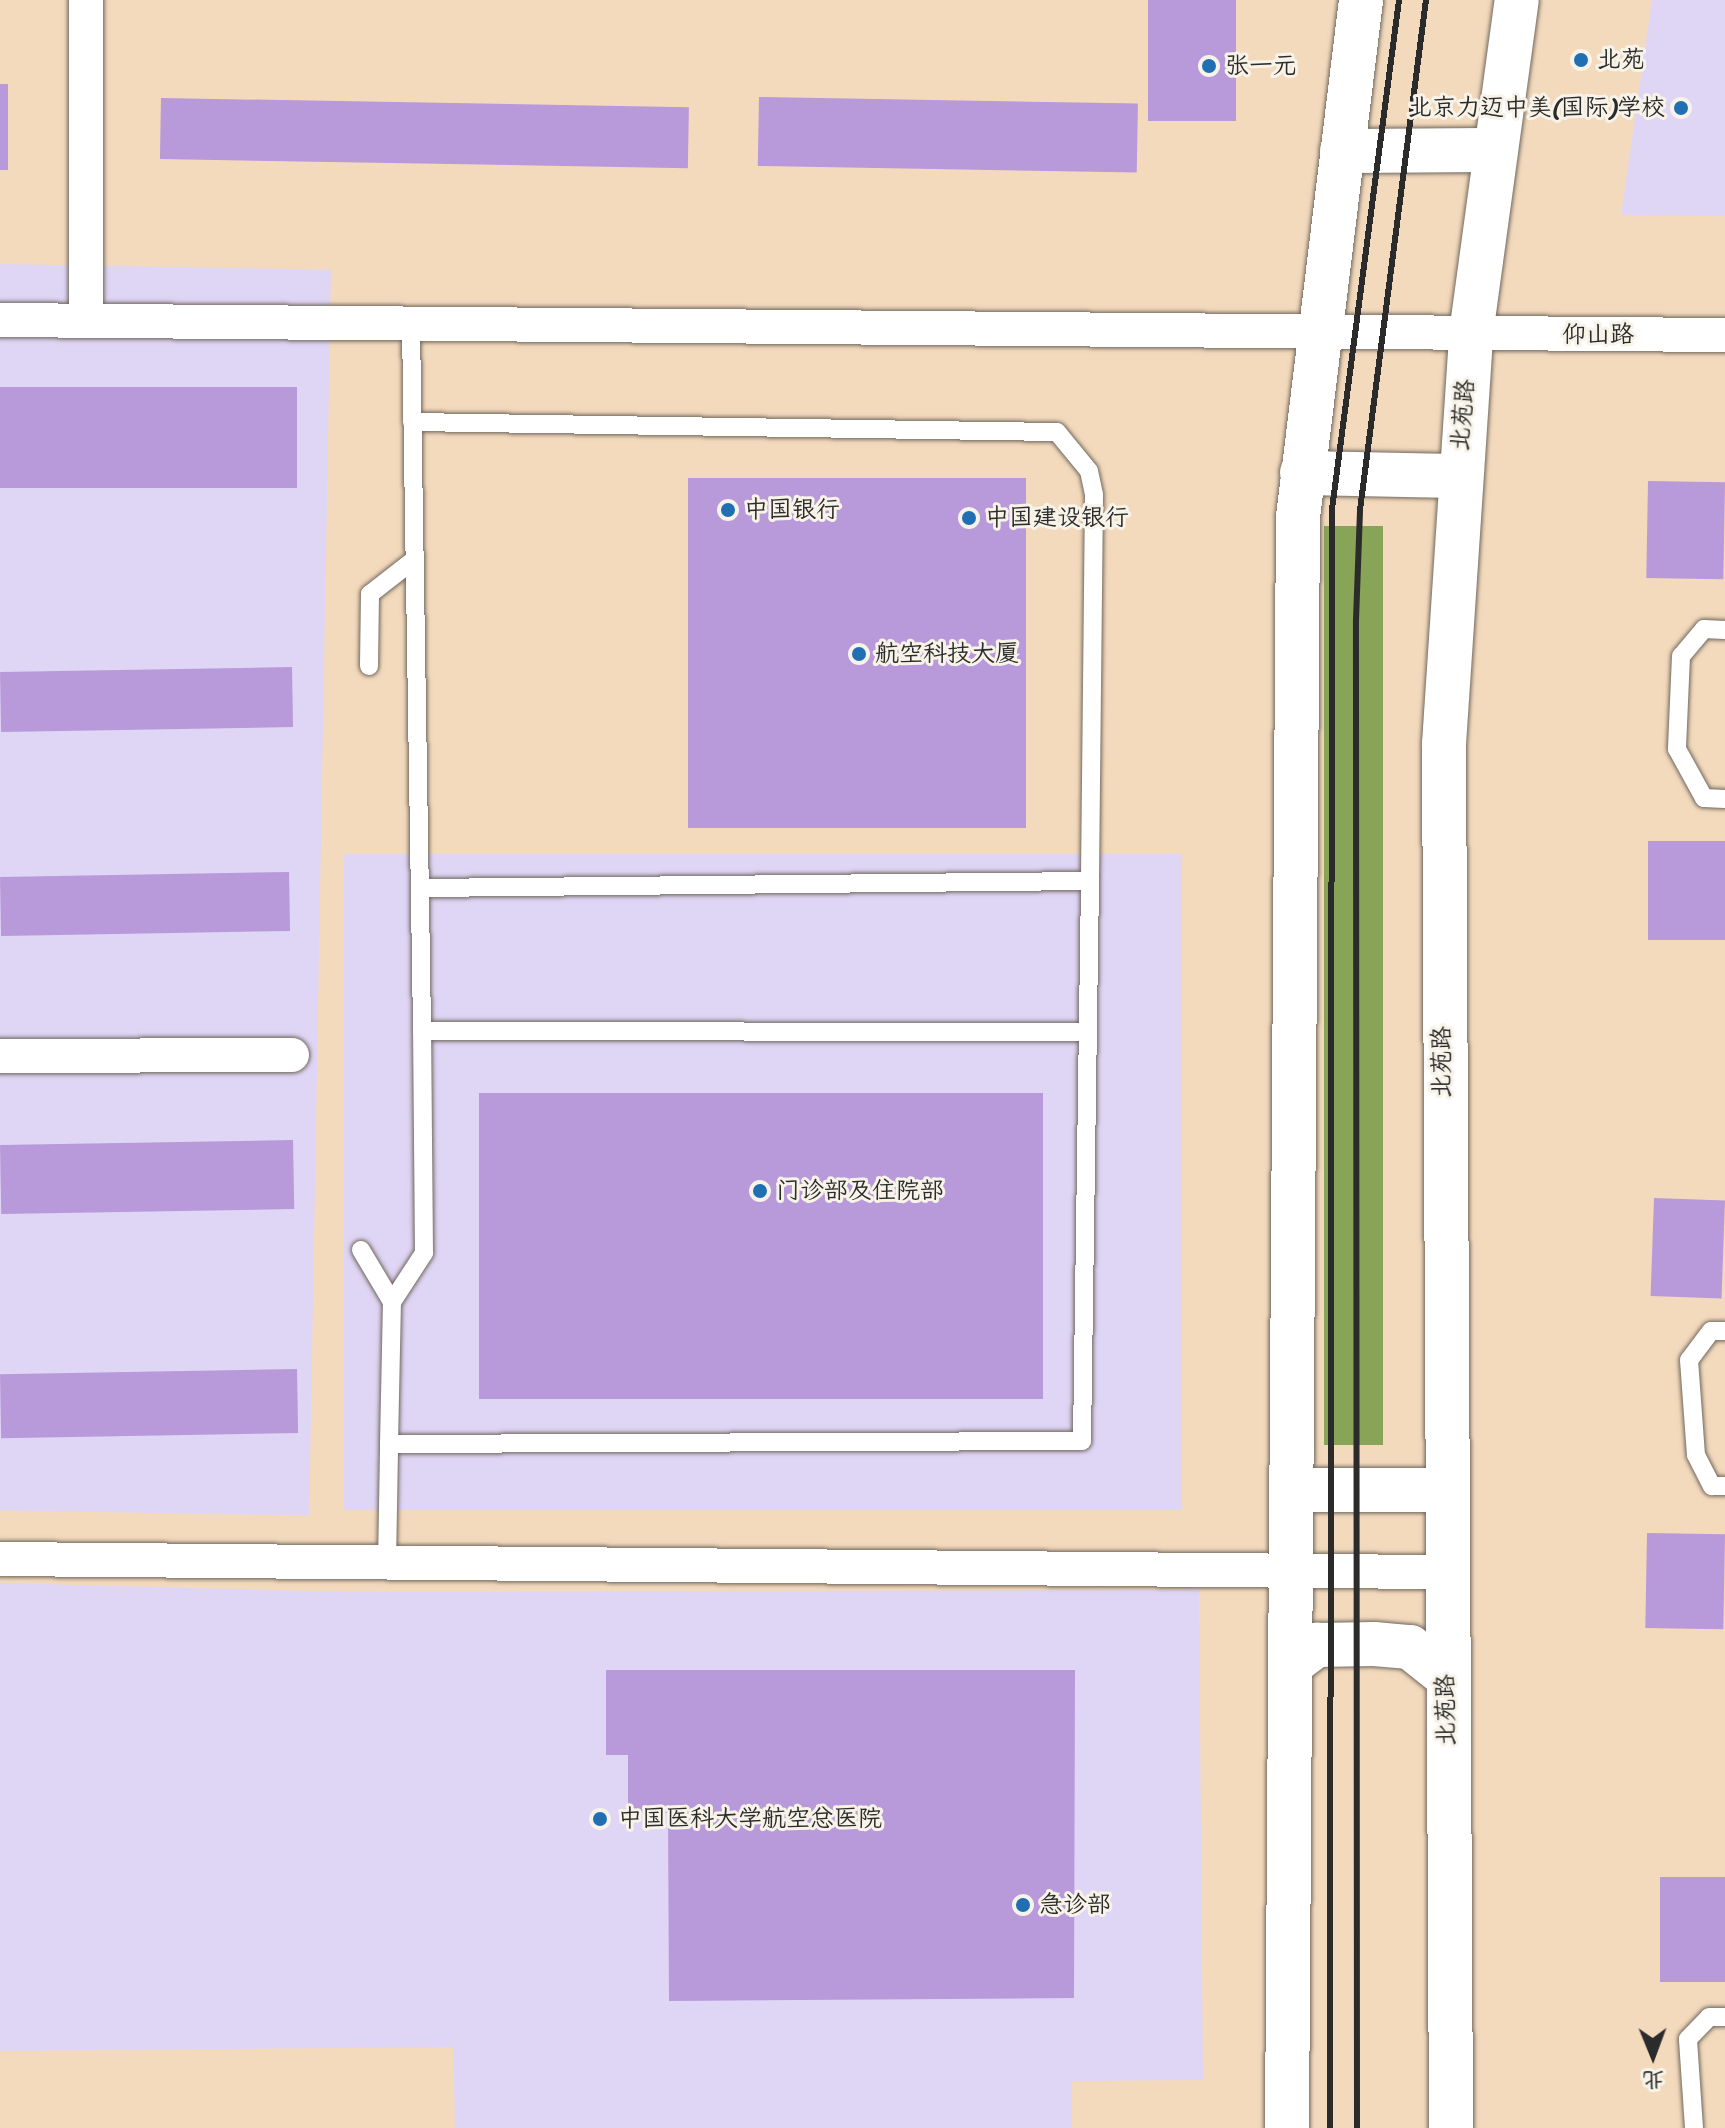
<!DOCTYPE html>
<html>
<head>
<meta charset="utf-8">
<style>
	body { margin:0 }
	#map { position:relative; width:1725px; height:2128px; overflow:hidden; background:#f4dabd; font-family:Sriracha,"LXGW WenKai TC",sans-serif }
	div>[style] { position:absolute }
	[style*='--x'] { left:calc(var(--x)*1px); top:calc(var(--y)*1px); width:calc(var(--w)*1px); rotate:calc(var(--a)*1deg) }
	.built>* { inset:0; background:#dfd5f5; transform-origin:0 0 }
	.forest>* { inset:0; background:#88a457; transform-origin:0 0 }
	.building>* { inset:0; background:#b899da; transform-origin:0 0 }
	.roads { filter:drop-shadow(0 0 2px #71685e) drop-shadow(0 0 2px #71685e) }
	.lane>* { height:18px; margin:-9px; padding:0 9px; transform-origin:9px; border-radius:9px; background:#fff }
	.street>* { height:34px; margin:-17px; padding:0 17px; transform-origin:17px; border-radius:17px; background:#fff }
	.primary>* { height:44px; margin:-22px; padding:0 22px; transform-origin:22px; border-radius:22px; background:#fff }
	.rail>* { height:6px; margin:-3px; padding:0 3px; transform-origin:3px; border-radius:3px; background:#2b2b2b }
	.dots>* { width:22px; height:22px; translate:-50% -50%; box-sizing:border-box; border:4px solid #f7f3e8; border-radius:50% }
	span { translate:-50% -50%; white-space:nowrap; text-align:center; line-height:1.15; -webkit-text-stroke:6px #f7f3e8; paint-order:stroke }
	.poi-label { font-size:24px; color:#2b2b2b }
	.left { translate:0 -50%; text-align:left }
	.right { translate:-100% -50%; text-align:right }
	.street-label { font-size:24px; color:#2b2b2b }
	.north { position:absolute; left:1613px; top:2016px; width:80px; height:80px; -webkit-text-stroke:6px #f7f3e8; paint-order:stroke; rotate:179deg; font-size:22px; font-weight:700; line-height:32px; text-align:center; color:#2b2b2b }
	.north::after { content:''; display:block; margin:auto; width:28px; height:36px; background:#2b2b2b; clip-path:polygon(50% 0,100% 100%,50% 72%,0 100%) }
</style>
</head>
<body>
<div id="map">
	<div class="built">
		<i style="clip-path:polygon(1652px 0,1725px 0,1725px 216px,1621px 215px)"></i>
		<i style="left:0;top:264px;width:331px;height:1246px;rotate:1deg"></i>
		<i style="left:344px;top:854px;width:838px;height:656px"></i>
		<i style="clip-path:polygon(0 1583px,354px 1592px,1199px 1590px,1203px 2080px,1072px 2081px,1072px 2128px,455px 2128px,453px 2047px,0 2051px)"></i>
	</div>
	<div class="forest">
		<i style="left:1383px;top:526px;width:919px;height:59px;rotate:90deg"></i>
	</div>
	<div class="building">
		<i style="left:1148px;top:0;width:88px;height:121px"></i>
		<i style="left:0;top:84px;width:8px;height:86px"></i>
		<i style="left:759px;top:97px;width:379px;height:69px;rotate:1deg"></i>
		<i style="left:161px;top:98px;width:528px;height:61px;rotate:1deg"></i>
		<i style="left:0;top:387px;width:297px;height:101px"></i>
		<i style="left:1026px;top:478px;width:350px;height:338px;rotate:90deg"></i>
		<i style="left:1648px;top:481px;width:77px;height:97px;rotate:1deg"></i>
		<i style="left:292px;top:667px;width:60px;height:292px;rotate:89deg"></i>
		<i style="left:1648px;top:841px;width:77px;height:99px"></i>
		<i style="left:289px;top:872px;width:59px;height:289px;rotate:89deg"></i>
		<i style="left:479px;top:1093px;width:564px;height:306px"></i>
		<i style="left:293px;top:1140px;width:69px;height:293px;rotate:89deg"></i>
		<i style="left:1654px;top:1198px;width:71px;height:98px;rotate:2deg"></i>
		<i style="left:297px;top:1369px;width:64px;height:297px;rotate:89deg"></i>
		<i style="left:1647px;top:1533px;width:78px;height:95px;rotate:1deg"></i>
		<i style="clip-path:polygon(606px 1670px,1075px 1670px,1074px 1998px,669px 2001px,668px 1813px,628px 1813px,628px 1755px,606px 1755px)"></i>
		<i style="left:1660px;top:1877px;width:65px;height:105px"></i>
	</div>
	<div class="roads">
		<div class="lane">
			<i style="--x:411;--y:327;--w:704;--a:89.1"></i>
			<i style="--x:422;--y:1031;--w:665;--a:0.09"></i>
			<i style="--x:412;--y:422;--w:645;--a:0.89"></i>
			<i style="--x:1057;--y:432;--w:50;--a:50.6"></i>
			<i style="--x:1089;--y:471;--w:25;--a:78"></i>
			<i style="--x:1094;--y:495;--w:386;--a:90.6"></i>
			<i style="--x:1725;--y:630;--w:21;--a:-177"></i>
			<i style="--x:1704;--y:629;--w:35;--a:130"></i>
			<i style="--x:1681;--y:656;--w:93;--a:92.5"></i>
			<i style="--x:1677;--y:749;--w:56;--a:61.1"></i>
			<i style="--x:1704;--y:798;--w:21;--a:3"></i>
			<i style="--x:369;--y:666;--w:72;--a:-89.2"></i>
			<i style="--x:370;--y:594;--w:57;--a:-37.9"></i>
			<i style="--x:361;--y:1250;--w:61;--a:59.2"></i>
			<i style="--x:1725;--y:1331;--w:14;--a:180"></i>
			<i style="--x:1711;--y:1331;--w:36;--a:127"></i>
			<i style="--x:1689;--y:1360;--w:95;--a:85.8"></i>
			<i style="--x:1696;--y:1455;--w:35;--a:63"></i>
			<i style="--x:1712;--y:1486;--w:13;--a:0"></i>
			<i style="--x:389;--y:1444;--w:142;--a:-88.8"></i>
			<i style="--x:392;--y:1302;--w:59;--a:-56.9"></i>
			<i style="--x:424;--y:1253;--w:222;--a:-90.5"></i>
			<i style="--x:387;--y:1564;--w:120;--a:-89"></i>
			<i style="--x:389;--y:1444;--w:693;--a:-0.25"></i>
			<i style="--x:1082;--y:1441;--w:560;--a:-89.18"></i>
			<i style="--x:1090;--y:881;--w:670;--a:179.4"></i>
			<i style="--x:1694;--y:2128;--w:89;--a:-93.9"></i>
			<i style="--x:1688;--y:2039;--w:30;--a:-46"></i>
			<i style="--x:1709;--y:2017;--w:16;--a:0"></i>
		</div>
		<div class="street">
			<i style="--x:86;--y:0;--w:321;--a:90"></i>
			<i style="--x:0;--y:320;--w:1725;--a:0.5"></i>
			<i style="--x:0;--y:1056;--w:292;--a:-0.2"></i>
			<i style="--x:0;--y:1559;--w:1444;--a:0.52"></i>
		</div>
		<div class="primary">
			<i style="--x:1342;--y:151;--w:154;--a:-0.4"></i>
			<i style="--x:1302;--y:473;--w:156;--a:1.1"></i>
			<i style="--x:1291;--y:1490;--w:153;--a:0"></i>
			<i style="--x:1290;--y:1665;--w:34;--a:-37"></i>
			<i style="--x:1317;--y:1645;--w:57;--a:-1"></i>
			<i style="--x:1374;--y:1644;--w:36;--a:5"></i>
			<i style="--x:1410;--y:1647;--w:45;--a:38.7"></i>
			<i style="--x:1287;--y:2128;--w:1611;--a:-89.61"></i>
			<i style="--x:1298;--y:517;--w:521;--a:-83.05"></i>
			<i style="--x:1451;--y:2128;--w:1384;--a:-90.29"></i>
			<i style="--x:1444;--y:744;--w:411;--a:-86.2"></i>
			<i style="--x:1471;--y:334;--w:337;--a:-82.2"></i>
		</div>
	</div>
	<div class="rail">
		<i style="--x:1330;--y:2128;--w:1619;--a:-89.93"></i>
		<i style="--x:1332;--y:509;--w:513;--a:-82.5"></i>
		<i style="--x:1357;--y:2128;--w:1508;--a:-90.04"></i>
		<i style="--x:1356;--y:620;--w:110;--a:-87.9"></i>
		<i style="--x:1360;--y:510;--w:514;--a:-82.63"></i>
	</div>
	<div class="dots">
		<i style="left:1581px;top:60px;background:#1f6fb2"></i>
		<i style="left:1209px;top:66px;background:#1f6fb2"></i>
		<i style="left:1681px;top:108px;background:#1f6fb2"></i>
		<i style="left:728px;top:510px;background:#1f6fb2"></i>
		<i style="left:969px;top:518px;background:#1f6fb2"></i>
		<i style="left:859px;top:654px;background:#1f6fb2"></i>
		<i style="left:760px;top:1191px;background:#1f6fb2"></i>
		<i style="left:600px;top:1819px;background:#1f6fb2"></i>
		<i style="left:1023px;top:1905px;background:#1f6fb2"></i>
	</div>
	<div class="poi-label">
		<span class="left" style="left:1597px;top:60px">北苑</span>
		<span class="left" style="left:1225px;top:66px">张一元</span>
		<span class="right" style="left:1665px;top:108px">北京力迈中美(国际)学校</span>
		<span class="left" style="left:744px;top:510px">中国银行</span>
		<span class="left" style="left:985px;top:518px">中国建设银行</span>
		<span class="left" style="left:875px;top:654px">航空科技大厦</span>
		<span class="left" style="left:776px;top:1191px">门诊部及住院部</span>
		<span class="left" style="left:618px;top:1819px">中国医科大学航空总医院</span>
		<span class="left" style="left:1039px;top:1905px">急诊部</span>
	</div>
	<div class="street-label">
		<span style="left:1598px;top:335px">仰山路</span>
		<span style="left:1463px;top:415px;rotate:-85deg">北苑路</span>
		<span style="left:1442px;top:1062px;rotate:-90deg">北苑路</span>
		<span style="left:1446px;top:1710px;rotate:-91deg">北苑路</span>
	</div>
	<div class="north">北</div>
</div>
</body>
</html>
